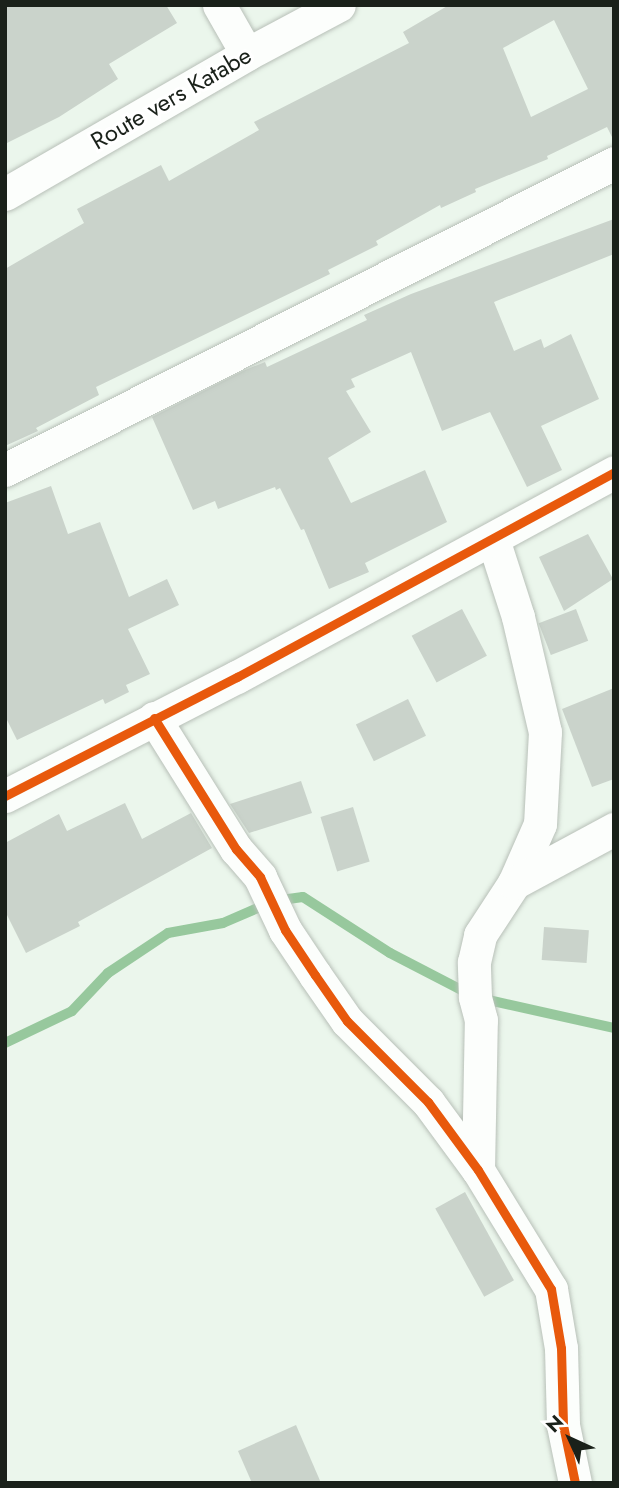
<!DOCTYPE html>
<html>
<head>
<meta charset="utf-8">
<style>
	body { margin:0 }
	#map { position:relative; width:619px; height:1488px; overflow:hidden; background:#ebf6ec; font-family:Jost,sans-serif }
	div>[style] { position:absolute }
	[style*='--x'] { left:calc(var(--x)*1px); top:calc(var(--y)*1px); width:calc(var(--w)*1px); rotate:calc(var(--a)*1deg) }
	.stream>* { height:10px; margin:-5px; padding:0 5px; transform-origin:5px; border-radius:5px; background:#97c89d }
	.building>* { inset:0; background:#cad3cb; transform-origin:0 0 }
	.roads { filter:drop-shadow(0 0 2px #b8c0b8) drop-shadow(0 0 2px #b8c0b8) }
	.minor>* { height:33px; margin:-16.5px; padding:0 16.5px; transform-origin:16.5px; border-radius:16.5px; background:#fcfefc }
	.cycleway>* { height:9px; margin:-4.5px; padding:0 4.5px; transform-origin:4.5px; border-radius:4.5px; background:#e8590c }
	span { translate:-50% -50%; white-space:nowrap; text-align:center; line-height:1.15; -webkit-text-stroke:6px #fff; paint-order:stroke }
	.street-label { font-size:24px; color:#1a211a }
	.frame { position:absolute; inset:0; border:7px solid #1a211a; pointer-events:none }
	.north { position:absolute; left:535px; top:1404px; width:70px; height:70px; -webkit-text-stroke:5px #fff; paint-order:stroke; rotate:315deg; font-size:19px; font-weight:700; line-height:28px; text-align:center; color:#1a211a }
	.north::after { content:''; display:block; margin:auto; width:24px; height:32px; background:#1a211a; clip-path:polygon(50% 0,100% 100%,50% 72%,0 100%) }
</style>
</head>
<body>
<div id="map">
	<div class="stream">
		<i style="--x:5;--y:1043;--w:74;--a:-25.5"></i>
		<i style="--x:72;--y:1011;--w:52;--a:-46.5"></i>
		<i style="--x:108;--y:973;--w:72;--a:-33.7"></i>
		<i style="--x:168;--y:933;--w:56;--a:-10.3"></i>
		<i style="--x:223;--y:923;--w:56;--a:-23.3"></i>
		<i style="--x:274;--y:901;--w:29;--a:-8"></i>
		<i style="--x:303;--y:897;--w:103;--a:32.8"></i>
		<i style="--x:390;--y:953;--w:96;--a:27.4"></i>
		<i style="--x:475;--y:997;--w:142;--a:12.6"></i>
	</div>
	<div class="building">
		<i style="clip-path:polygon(5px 5px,166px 5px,177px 23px,109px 64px,118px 79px,59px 117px,5px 144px)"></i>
		<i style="clip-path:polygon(evenodd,449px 5px,614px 5px,614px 141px,607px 127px,547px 156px,548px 159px,475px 189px,476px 192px,441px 208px,440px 205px,376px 241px,378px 245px,328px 270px,330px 274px,96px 387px,99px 395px,36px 428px,38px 431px,5px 446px,5px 269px,84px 223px,77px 209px,161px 165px,169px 181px,259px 130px,254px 122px,409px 43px,403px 32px,449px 5px,554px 20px,588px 89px,531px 117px,503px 48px,554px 20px)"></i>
		<i style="clip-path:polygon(614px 219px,614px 254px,494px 302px,514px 351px,541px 339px,544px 348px,571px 334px,599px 399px,541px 426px,562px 470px,527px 487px,490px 412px,442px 431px,411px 352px,351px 379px,355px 387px,346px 391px,371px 432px,328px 458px,351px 503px,425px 470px,447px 522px,365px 563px,369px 572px,329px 589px,304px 529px,301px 530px,280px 488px,276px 490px,275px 487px,218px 509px,215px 501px,193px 510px,152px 417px,245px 370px,265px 362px,267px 367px,367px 320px,364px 315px,411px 294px)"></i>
		<i style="clip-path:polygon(51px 486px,68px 534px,100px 522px,129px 597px,167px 579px,179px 605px,128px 629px,150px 674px,126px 685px,129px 692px,105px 704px,103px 699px,17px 740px,5px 716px,5px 503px)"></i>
		<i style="clip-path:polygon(588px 534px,613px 579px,564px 611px,539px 557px)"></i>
		<i style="left:462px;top:609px;width:53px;height:57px;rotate:62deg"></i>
		<i style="left:576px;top:609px;width:34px;height:40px;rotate:69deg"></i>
		<i style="clip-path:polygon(614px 688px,614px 779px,592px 787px,562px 709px)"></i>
		<i style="left:408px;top:699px;width:41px;height:58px;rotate:64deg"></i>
		<i style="clip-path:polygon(301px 781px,312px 813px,249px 833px,230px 804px)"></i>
		<i style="clip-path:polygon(125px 803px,142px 839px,191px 813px,212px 848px,78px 922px,80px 926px,26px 953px,5px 911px,5px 843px,59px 814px,67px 831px)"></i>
		<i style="left:353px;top:807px;width:57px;height:34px;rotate:73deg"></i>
		<i style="left:544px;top:927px;width:45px;height:33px;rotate:4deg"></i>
		<i style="left:465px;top:1192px;width:101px;height:34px;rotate:61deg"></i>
		<i style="clip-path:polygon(296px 1425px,321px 1483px,252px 1483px,238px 1451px)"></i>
	</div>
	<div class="roads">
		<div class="minor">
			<i style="--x:219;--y:5;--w:56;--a:60.3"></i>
			<i style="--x:5;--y:194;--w:280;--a:-30"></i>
			<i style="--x:247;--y:54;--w:104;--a:-28"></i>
			<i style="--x:5;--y:470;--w:682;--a:-26.75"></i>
			<i style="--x:493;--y:539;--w:82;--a:72.2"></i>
			<i style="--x:518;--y:617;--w:118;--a:76.8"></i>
			<i style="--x:545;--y:732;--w:92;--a:93.1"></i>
			<i style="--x:540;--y:824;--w:64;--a:113.8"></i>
			<i style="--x:154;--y:718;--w:155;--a:58"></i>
			<i style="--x:236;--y:849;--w:37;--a:49"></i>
			<i style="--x:260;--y:877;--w:59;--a:64.7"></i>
			<i style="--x:285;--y:930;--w:54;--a:56.3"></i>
			<i style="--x:315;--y:975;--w:56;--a:55.2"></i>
			<i style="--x:347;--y:1021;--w:115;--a:45"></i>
			<i style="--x:428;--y:1102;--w:84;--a:53.7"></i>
			<i style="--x:478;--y:1170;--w:140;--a:58.5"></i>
			<i style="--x:551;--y:1289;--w:60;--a:80.4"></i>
			<i style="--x:561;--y:1348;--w:77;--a:88.5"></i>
			<i style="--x:563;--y:1425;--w:59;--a:78.3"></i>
			<i style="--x:5;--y:796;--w:261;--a:-27.2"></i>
			<i style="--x:237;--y:677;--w:429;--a:-28.5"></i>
			<i style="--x:478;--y:1170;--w:150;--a:-88.9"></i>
			<i style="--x:481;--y:1020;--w:24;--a:-105"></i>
			<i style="--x:475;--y:997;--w:35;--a:-92"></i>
			<i style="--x:474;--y:962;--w:28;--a:-77"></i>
			<i style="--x:480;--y:935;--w:62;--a:-56.8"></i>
			<i style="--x:514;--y:883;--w:114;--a:-28.4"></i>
		</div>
	</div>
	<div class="cycleway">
		<i style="--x:154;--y:718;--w:155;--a:58"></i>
		<i style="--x:236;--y:849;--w:37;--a:49"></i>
		<i style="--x:260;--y:877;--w:59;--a:64.7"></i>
		<i style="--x:285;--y:930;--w:54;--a:56.3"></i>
		<i style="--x:315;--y:975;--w:56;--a:55.2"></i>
		<i style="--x:347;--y:1021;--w:115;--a:45"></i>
		<i style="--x:428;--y:1102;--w:84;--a:53.7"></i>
		<i style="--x:478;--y:1170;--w:140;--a:58.5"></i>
		<i style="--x:551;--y:1289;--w:60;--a:80.4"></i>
		<i style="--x:561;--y:1348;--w:77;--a:88.5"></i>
		<i style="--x:563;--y:1425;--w:59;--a:78.3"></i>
		<i style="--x:5;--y:796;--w:261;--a:-27.2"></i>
		<i style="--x:237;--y:677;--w:429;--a:-28.5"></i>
	</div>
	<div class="street-label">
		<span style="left:171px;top:98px;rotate:-30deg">Route vers Katabe</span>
	</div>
	<div class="frame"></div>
	<div class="north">N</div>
</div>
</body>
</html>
